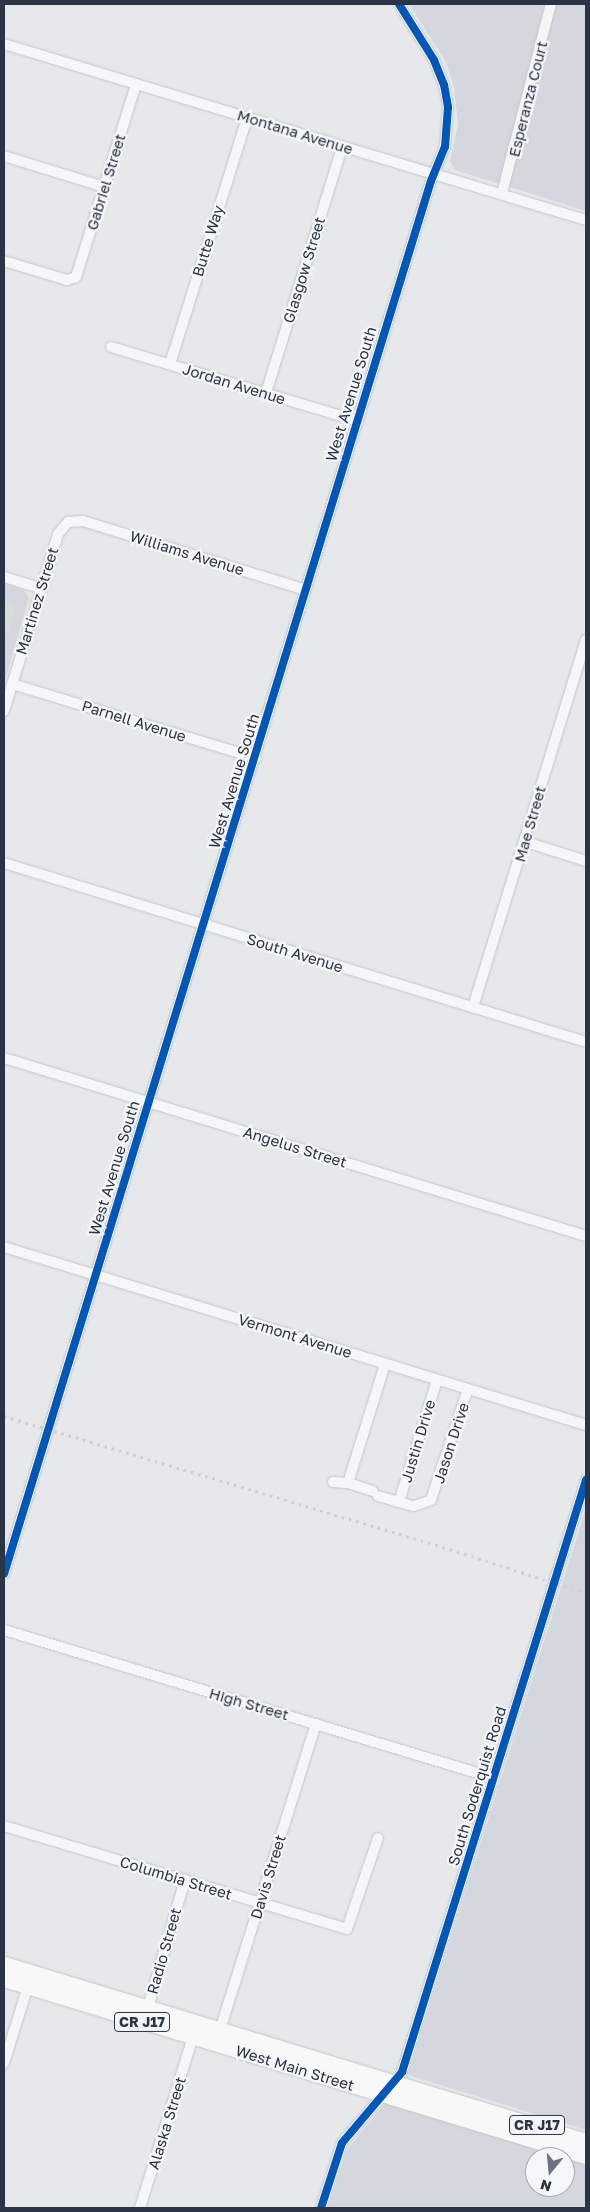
<!DOCTYPE html>
<html>
<head>
<meta charset="utf-8">
<style>
	body { margin:0 }
	#map { position:relative; width:590px; height:2212px; overflow:hidden; background:#e6e8ea; font-family:"Golos Text",sans-serif }
	div>[style] { position:absolute }
	[style*='--x'] { left:calc(var(--x)*1px); top:calc(var(--y)*1px); width:calc(var(--w)*1px); rotate:calc(var(--a)*1deg) }
	.built>* { inset:0; background:#d4d7dd }
	.green>* { inset:0; background:#d6ded6 }
	.roads { filter:drop-shadow(0 0 1px #c4c6c8) drop-shadow(0 0 1px #c4c6c8) }
	.minor>* { height:10px; margin:-5px; padding:0 5px; transform-origin:5px; border-radius:5px; background:#f5f6f7 }
	.primary>* { height:15px; margin:-7.5px; padding:0 7.5px; transform-origin:7.5px; border-radius:7.5px; background:#f8f8f8 }
	.rail>* { height:2.5px; margin-top:-1.25px; transform-origin:0; background:repeating-linear-gradient(90deg,#cecfd2 0 2.5px,transparent 0 7.5px) }
	.cycleway>* { height:8px; margin:-4px; padding:0 4px; transform-origin:4px; border-radius:4px; background:#0057b8 }
	span { translate:-50% -50%; white-space:nowrap; text-align:center; line-height:1.15; -webkit-text-stroke:4.5px #f4f6f9; paint-order:stroke }
	.shield-label span { padding:1px 4px; background:#f4f6f9; border:1px solid; border-radius:4px; -webkit-text-stroke-width:0 }
	.shield-label { font-size:14px; color:#2b3445; font-weight:700 }
	.street-label { font-size:15px; color:#2b3445 }
	.frame { position:absolute; inset:0; border:5px solid #2b3445; pointer-events:none }
	.north { position:absolute; left:525px; top:2147px; width:50px; height:50px; box-sizing:border-box; background:#f4f6f9; border:1px solid #a4a8b1; border-radius:50%; rotate:197deg; font-size:14px; font-weight:700; line-height:20px; text-align:center; color:#2b3445 }
	.north::after { content:''; display:block; margin:auto; width:18px; height:22px; background:#6c737f; clip-path:polygon(50% 0,100% 100%,50% 72%,0 100%) }
</style>
</head>
<body>
<div id="map">
	<div class="built">
		<i style="clip-path:polygon(409px 4px,586px 4px,586px 211px,455px 170px,450px 161px,458px 124px,454px 87px,446px 62px)"></i>
		<i style="clip-path:polygon(4px 584px,24px 590px,29px 598px,4px 684px)"></i>
		<i style="clip-path:polygon(586px 1508px,586px 2130px,408px 2075px)"></i>
		<i style="clip-path:polygon(evenodd,385px 2103px,586px 2161px,586px 2208px,328px 2208px,347px 2150px,385px 2103px,535px 2157px,565px 2157px,565px 2187px,535px 2187px,535px 2157px)"></i>
	</div>
	<div class="green">
		<i style="clip-path:polygon(4px 601px,16px 605px,4px 645px)"></i>
	</div>
	<div class="roads">
		<div class="minor">
			<i style="--x:4;--y:44;--w:608;--a:16.83"></i>
			<i style="--x:4;--y:156;--w:105;--a:17.2"></i>
			<i style="--x:502;--y:193;--w:195;--a:-75.5"></i>
			<i style="--x:4;--y:261;--w:66;--a:16.8"></i>
			<i style="--x:67;--y:280;--w:9;--a:-18"></i>
			<i style="--x:76;--y:277;--w:202;--a:-72.7"></i>
			<i style="--x:111;--y:347;--w:258;--a:16.7"></i>
			<i style="--x:170;--y:364;--w:258;--a:-72.6"></i>
			<i style="--x:266;--y:393;--w:257;--a:-72.8"></i>
			<i style="--x:4;--y:577;--w:39;--a:17"></i>
			<i style="--x:12;--y:684;--w:255;--a:16.9"></i>
			<i style="--x:4;--y:711;--w:185;--a:-73"></i>
			<i style="--x:58;--y:534;--w:16;--a:-50"></i>
			<i style="--x:68;--y:522;--w:15;--a:-4"></i>
			<i style="--x:83;--y:521;--w:233;--a:17.2"></i>
			<i style="--x:526;--y:842;--w:63;--a:17.6"></i>
			<i style="--x:4;--y:863;--w:609;--a:17.1"></i>
			<i style="--x:473;--y:1007;--w:384;--a:-72.9"></i>
			<i style="--x:4;--y:1058;--w:609;--a:17.01"></i>
			<i style="--x:4;--y:1247;--w:609;--a:17.01"></i>
			<i style="--x:333;--y:1482;--w:15;--a:4"></i>
			<i style="--x:348;--y:1483;--w:125;--a:-72.7"></i>
			<i style="--x:348;--y:1483;--w:26;--a:18"></i>
			<i style="--x:378;--y:1496;--w:37;--a:16"></i>
			<i style="--x:414;--y:1506;--w:18;--a:-19"></i>
			<i style="--x:431;--y:1500;--w:117;--a:-71.6"></i>
			<i style="--x:399;--y:1502;--w:128;--a:-72.7"></i>
			<i style="--x:4;--y:1574;--w:1457;--a:-72.96"></i>
			<i style="--x:431;--y:181;--w:37;--a:-68"></i>
			<i style="--x:445;--y:147;--w:40;--a:-85.7"></i>
			<i style="--x:448;--y:107;--w:22;--a:-100"></i>
			<i style="--x:444;--y:85;--w:27;--a:-112"></i>
			<i style="--x:434;--y:60;--w:66;--a:-122"></i>
			<i style="--x:4;--y:1630;--w:512;--a:16.81"></i>
			<i style="--x:4;--y:1826;--w:358;--a:16.7"></i>
			<i style="--x:347;--y:1929;--w:96;--a:-71.2"></i>
			<i style="--x:146;--y:2014;--w:140;--a:-73.8"></i>
			<i style="--x:220;--y:2030;--w:321;--a:-72.6"></i>
			<i style="--x:4;--y:2063;--w:81;--a:-72.7"></i>
			<i style="--x:140;--y:2208;--w:179;--a:-72.8"></i>
			<i style="--x:321;--y:2208;--w:68;--a:-72.1"></i>
			<i style="--x:342;--y:2143;--w:93;--a:-49.8"></i>
			<i style="--x:402;--y:2072;--w:620;--a:-72.73"></i>
		</div>
		<div class="primary">
			<i style="--x:4;--y:1964;--w:608;--a:16.92"></i>
			<i style="--x:4;--y:1979;--w:608;--a:16.92"></i>
		</div>
	</div>
	<div class="rail">
		<i style="--x:4;--y:1416;--w:458;--a:16.6"></i>
		<i style="--x:443;--y:1547;--w:150;--a:17.8"></i>
	</div>
	<div class="cycleway">
		<i style="--x:4;--y:1574;--w:1457;--a:-72.96"></i>
		<i style="--x:431;--y:181;--w:37;--a:-68"></i>
		<i style="--x:445;--y:147;--w:40;--a:-85.7"></i>
		<i style="--x:448;--y:107;--w:22;--a:-100"></i>
		<i style="--x:444;--y:85;--w:27;--a:-112"></i>
		<i style="--x:434;--y:60;--w:66;--a:-122"></i>
		<i style="--x:321;--y:2208;--w:68;--a:-72.1"></i>
		<i style="--x:342;--y:2143;--w:93;--a:-49.8"></i>
		<i style="--x:402;--y:2072;--w:620;--a:-72.73"></i>
	</div>
	<div class="shield-label">
		<span style="left:142px;top:2022px">CR J17</span>
		<span style="left:537px;top:2125px">CR J17</span>
	</div>
	<div class="street-label">
		<span style="left:528px;top:99px;rotate:-76deg">Esperanza Court</span>
		<span style="left:295px;top:132px;rotate:17deg">Montana Avenue</span>
		<span style="left:106px;top:182px;rotate:-73deg">Gabriel Street</span>
		<span style="left:208px;top:241px;rotate:-73deg">Butte Way</span>
		<span style="left:304px;top:270px;rotate:-73deg">Glasgow Street</span>
		<span style="left:234px;top:384px;rotate:17deg">Jordan Avenue</span>
		<span style="left:351px;top:394px;rotate:-73deg">West Avenue South</span>
		<span style="left:187px;top:553px;rotate:17deg">Williams Avenue</span>
		<span style="left:37px;top:601px;rotate:-73deg">Martinez Street</span>
		<span style="left:134px;top:721px;rotate:17deg">Parnell Avenue</span>
		<span style="left:234px;top:781px;rotate:-73deg">West Avenue South</span>
		<span style="left:530px;top:824px;rotate:-74deg">Mae Street</span>
		<span style="left:295px;top:953px;rotate:17deg">South Avenue</span>
		<span style="left:295px;top:1147px;rotate:17deg">Angelus Street</span>
		<span style="left:114px;top:1168px;rotate:-73deg">West Avenue South</span>
		<span style="left:295px;top:1336px;rotate:17deg">Vermont Avenue</span>
		<span style="left:418px;top:1441px;rotate:-73deg">Justin Drive</span>
		<span style="left:451px;top:1443px;rotate:-72deg">Jason Drive</span>
		<span style="left:249px;top:1704px;rotate:16deg">High Street</span>
		<span style="left:477px;top:1786px;rotate:-73deg">South Soderquist Road</span>
		<span style="left:268px;top:1877px;rotate:-73deg">Davis Street</span>
		<span style="left:176px;top:1878px;rotate:17deg">Columbia Street</span>
		<span style="left:164px;top:1951px;rotate:-74deg">Radio Street</span>
		<span style="left:295px;top:2068px;rotate:17deg">West Main Street</span>
		<span style="left:167px;top:2123px;rotate:-73deg">Alaska Street</span>
	</div>
	<div class="frame"></div>
	<div class="north">N</div>
</div>
</body>
</html>
